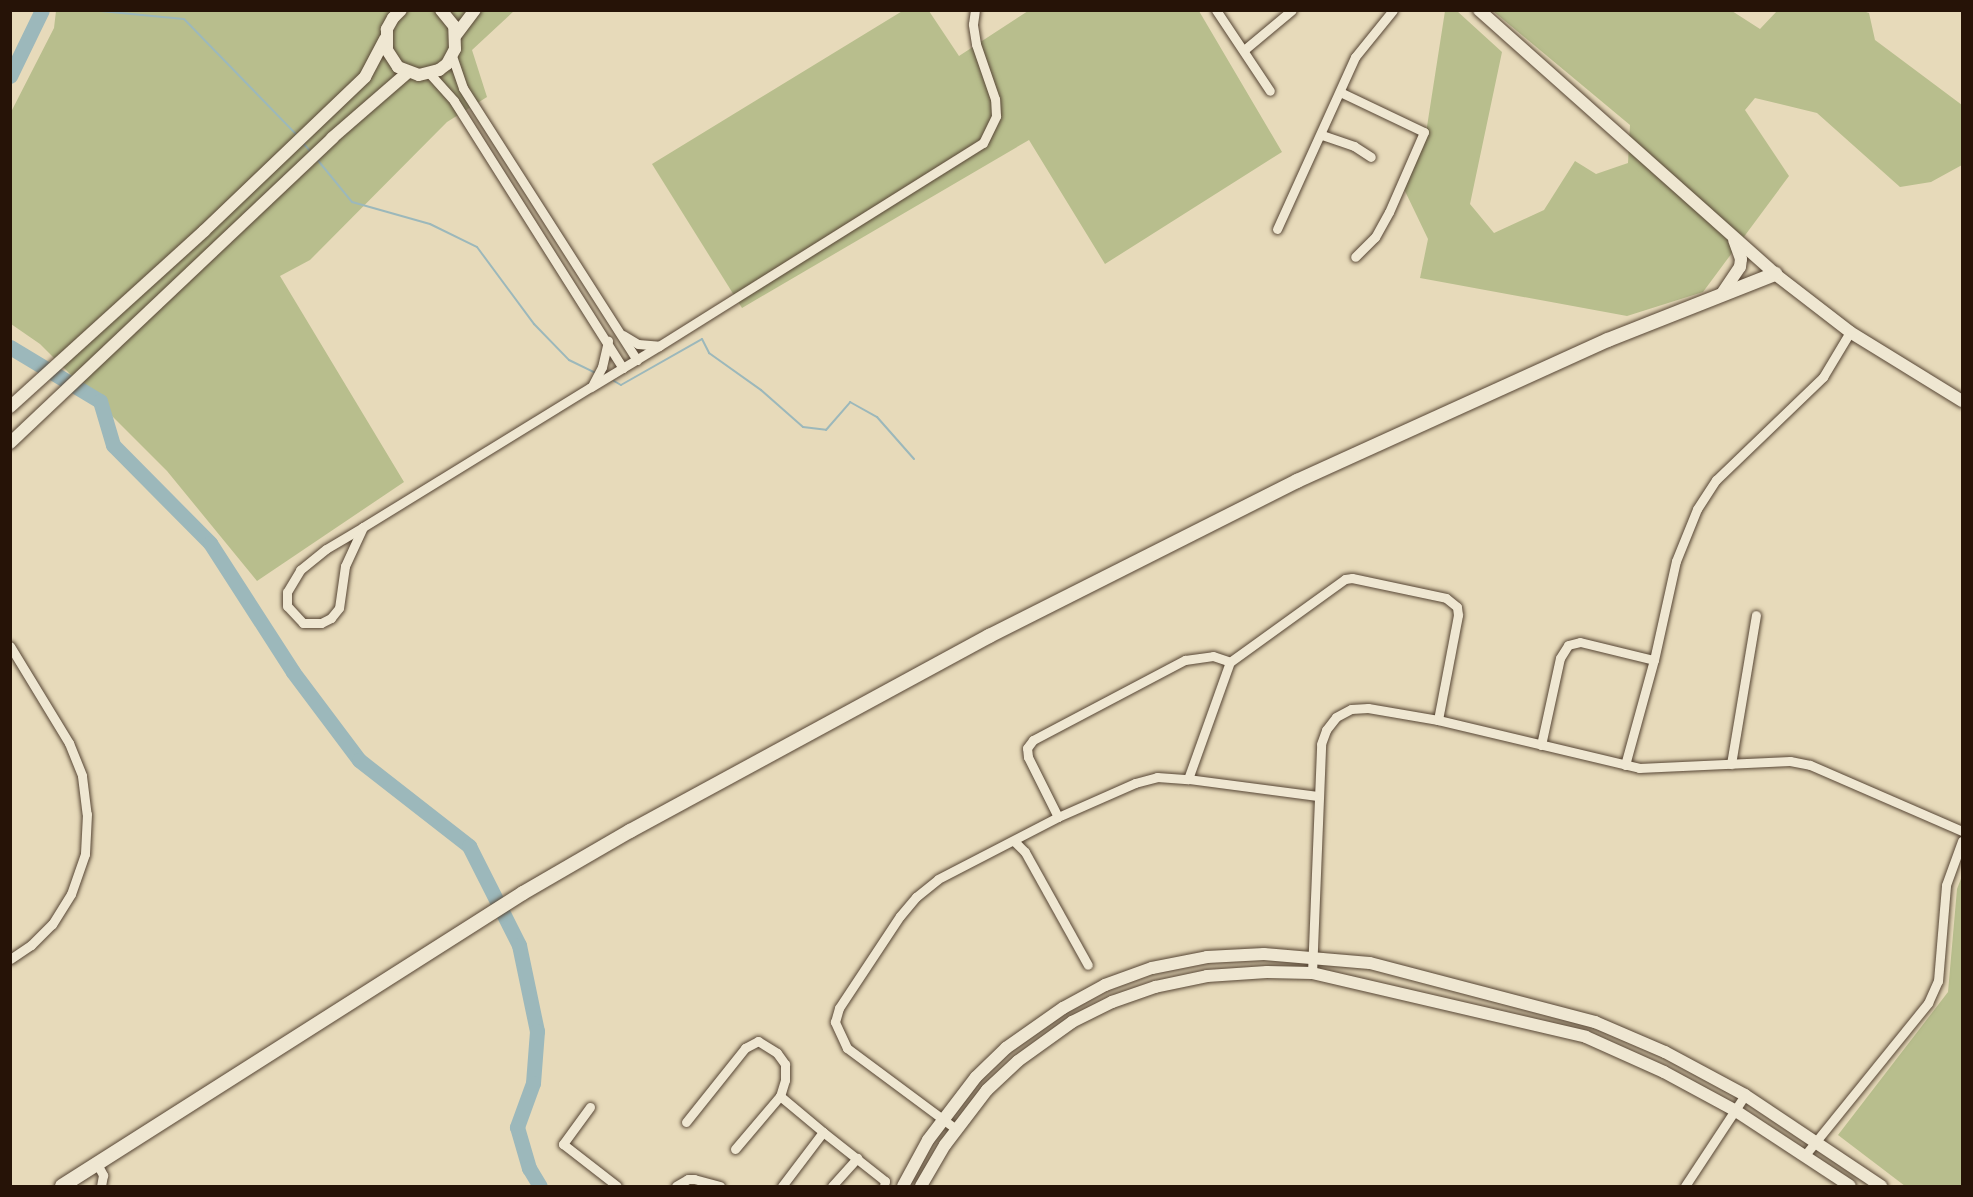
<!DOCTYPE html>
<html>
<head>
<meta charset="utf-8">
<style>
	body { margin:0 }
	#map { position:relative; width:1973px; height:1197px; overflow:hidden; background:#e7daba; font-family:"IM FELL DW Pica",serif }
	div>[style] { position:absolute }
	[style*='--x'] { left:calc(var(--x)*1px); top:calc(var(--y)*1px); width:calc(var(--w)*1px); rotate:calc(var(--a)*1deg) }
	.green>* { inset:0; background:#b8be8d }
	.stream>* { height:2px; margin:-1px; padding:0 1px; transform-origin:1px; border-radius:1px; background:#9cb8bb }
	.river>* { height:15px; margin:-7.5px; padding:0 7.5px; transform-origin:7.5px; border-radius:7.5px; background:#9cb8bb }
	.roads { filter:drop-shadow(0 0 2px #564534) drop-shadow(0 0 2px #564534) }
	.minor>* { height:9px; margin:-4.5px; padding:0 4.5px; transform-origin:4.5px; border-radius:4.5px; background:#efe7d2 }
	.tertiary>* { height:12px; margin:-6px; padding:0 6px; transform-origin:6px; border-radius:6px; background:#efe7d2 }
	.secondary>* { height:14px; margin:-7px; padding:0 7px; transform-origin:7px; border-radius:7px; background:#efe7d2 }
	span { translate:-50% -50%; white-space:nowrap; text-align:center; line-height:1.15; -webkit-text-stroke:4.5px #efe7d2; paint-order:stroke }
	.frame { position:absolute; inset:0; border:12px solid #261307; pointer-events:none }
</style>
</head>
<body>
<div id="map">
	<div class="green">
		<i style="clip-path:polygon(904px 10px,929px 11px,959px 56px,1028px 11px,1199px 11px,1282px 152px,1105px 264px,1029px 140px,742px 308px,652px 164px)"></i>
		<i style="clip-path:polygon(56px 11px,514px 11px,472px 50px,487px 97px,447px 122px,310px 260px,280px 276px,404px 482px,257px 581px,167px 471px,40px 344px,11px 324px,11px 112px,54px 28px)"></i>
		<i style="clip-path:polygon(1445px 11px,1457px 11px,1502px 52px,1470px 204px,1494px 233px,1544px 210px,1575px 161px,1596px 174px,1628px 163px,1630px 125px,1493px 11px,1732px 11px,1760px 29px,1777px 11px,1863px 11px,1869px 13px,1875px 40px,1962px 105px,1962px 165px,1931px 182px,1900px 187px,1817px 113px,1755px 98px,1745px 110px,1789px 176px,1703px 292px,1627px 316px,1420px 278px,1428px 239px,1404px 189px,1426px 133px)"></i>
		<i style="clip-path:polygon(1962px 876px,1962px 1186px,1905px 1186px,1838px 1135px,1948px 992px,1957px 889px)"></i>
	</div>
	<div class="stream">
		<i style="--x:90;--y:10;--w:94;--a:5.5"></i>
		<i style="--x:184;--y:19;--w:162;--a:45.8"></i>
		<i style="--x:302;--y:142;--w:12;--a:48"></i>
		<i style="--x:316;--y:158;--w:57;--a:50.7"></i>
		<i style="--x:352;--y:202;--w:81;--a:15.8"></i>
		<i style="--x:430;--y:224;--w:52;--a:26.1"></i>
		<i style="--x:477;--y:247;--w:96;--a:53.5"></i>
		<i style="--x:534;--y:324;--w:50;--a:45.8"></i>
		<i style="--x:569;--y:360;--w:30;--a:26"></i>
		<i style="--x:614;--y:381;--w:8;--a:30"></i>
		<i style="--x:621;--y:385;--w:93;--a:-29.6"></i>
		<i style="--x:702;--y:339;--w:16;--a:63"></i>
		<i style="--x:709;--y:353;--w:64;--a:35.4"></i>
		<i style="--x:761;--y:390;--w:56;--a:41.4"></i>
		<i style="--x:803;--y:427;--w:23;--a:7"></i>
		<i style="--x:826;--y:430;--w:37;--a:-49"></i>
		<i style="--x:850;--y:402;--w:31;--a:29"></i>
		<i style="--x:877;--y:417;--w:56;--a:48.6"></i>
	</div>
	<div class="river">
		<i style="--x:10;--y:76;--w:73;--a:-64.1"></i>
		<i style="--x:10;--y:347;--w:105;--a:31"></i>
		<i style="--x:100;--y:401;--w:46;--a:73.5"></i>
		<i style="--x:113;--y:445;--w:138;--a:45.3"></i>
		<i style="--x:210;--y:543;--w:153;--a:57.2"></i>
		<i style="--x:293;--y:672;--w:110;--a:53.1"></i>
		<i style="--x:359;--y:760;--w:140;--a:38"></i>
		<i style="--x:469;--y:846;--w:111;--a:63.2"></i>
		<i style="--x:519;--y:945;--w:88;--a:78.2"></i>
		<i style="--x:537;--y:1031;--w:52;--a:94.4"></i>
		<i style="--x:533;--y:1083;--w:47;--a:110"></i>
		<i style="--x:517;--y:1127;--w:43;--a:73.7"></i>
		<i style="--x:529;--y:1168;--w:21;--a:59"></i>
	</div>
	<div class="roads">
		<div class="minor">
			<i style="--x:1216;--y:10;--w:97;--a:56.3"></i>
			<i style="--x:1244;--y:50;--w:62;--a:-39.8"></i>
			<i style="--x:452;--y:56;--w:34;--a:71"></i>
			<i style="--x:463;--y:88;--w:323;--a:57.4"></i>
			<i style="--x:430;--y:74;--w:36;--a:48"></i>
			<i style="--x:454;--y:101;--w:316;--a:57.7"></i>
			<i style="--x:1340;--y:92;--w:93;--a:25.5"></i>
			<i style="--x:1424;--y:132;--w:87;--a:113.6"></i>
			<i style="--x:1389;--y:212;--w:29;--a:119"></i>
			<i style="--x:1375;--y:237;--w:28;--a:135"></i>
			<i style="--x:1322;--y:135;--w:34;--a:19"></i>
			<i style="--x:1354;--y:146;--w:20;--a:33"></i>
			<i style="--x:1277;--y:229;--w:189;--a:-65.6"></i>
			<i style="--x:1355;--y:57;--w:60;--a:-51"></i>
			<i style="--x:623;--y:335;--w:17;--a:31"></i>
			<i style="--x:638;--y:344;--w:21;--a:5"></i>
			<i style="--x:593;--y:384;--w:19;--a:-62"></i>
			<i style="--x:602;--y:367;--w:27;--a:-77"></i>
			<i style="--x:363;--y:527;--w:43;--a:114.8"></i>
			<i style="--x:345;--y:566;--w:42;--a:98.1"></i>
			<i style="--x:339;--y:608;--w:13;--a:129"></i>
			<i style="--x:331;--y:618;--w:11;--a:153"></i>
			<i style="--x:321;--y:623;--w:18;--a:180"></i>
			<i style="--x:303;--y:623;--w:23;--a:-133"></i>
			<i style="--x:287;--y:606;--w:14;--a:-90"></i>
			<i style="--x:287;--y:592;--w:26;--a:-59"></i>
			<i style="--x:300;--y:570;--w:33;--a:-39"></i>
			<i style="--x:326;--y:549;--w:43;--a:-30.7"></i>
			<i style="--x:363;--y:527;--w:268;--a:-31.6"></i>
			<i style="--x:591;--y:387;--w:79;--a:-31.1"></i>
			<i style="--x:659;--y:346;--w:382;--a:-32.1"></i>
			<i style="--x:983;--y:143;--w:30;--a:-64"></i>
			<i style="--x:996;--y:116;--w:17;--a:-93"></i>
			<i style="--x:995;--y:99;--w:58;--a:-109.1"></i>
			<i style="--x:976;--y:44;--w:20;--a:-99"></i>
			<i style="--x:973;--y:24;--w:14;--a:-82"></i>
			<i style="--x:10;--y:646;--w:114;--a:58.7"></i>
			<i style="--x:69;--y:743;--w:35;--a:68"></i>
			<i style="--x:82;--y:776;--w:38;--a:83"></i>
			<i style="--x:87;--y:814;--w:40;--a:92.9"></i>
			<i style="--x:85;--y:854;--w:42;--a:109.3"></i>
			<i style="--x:71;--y:894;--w:36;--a:122"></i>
			<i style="--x:52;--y:924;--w:30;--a:135"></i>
			<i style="--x:31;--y:945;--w:25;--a:146"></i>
			<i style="--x:1541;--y:745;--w:89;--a:-77.7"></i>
			<i style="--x:1560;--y:658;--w:15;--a:-58"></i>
			<i style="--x:1568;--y:645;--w:12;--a:-14"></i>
			<i style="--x:1580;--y:642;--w:76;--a:13.7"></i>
			<i style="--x:1731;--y:764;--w:151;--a:-80.5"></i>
			<i style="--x:1625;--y:765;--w:109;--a:-74.6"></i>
			<i style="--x:1654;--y:660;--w:101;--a:-77.5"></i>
			<i style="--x:1676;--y:561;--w:56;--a:-68"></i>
			<i style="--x:1697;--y:509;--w:35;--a:-57"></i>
			<i style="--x:1716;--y:480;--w:149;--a:-43.9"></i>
			<i style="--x:1823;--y:377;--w:52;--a:-59"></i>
			<i style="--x:1188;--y:779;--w:124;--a:-70.3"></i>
			<i style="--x:1230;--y:662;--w:142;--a:-35.8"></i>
			<i style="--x:1345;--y:579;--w:7;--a:-8"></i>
			<i style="--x:1352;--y:578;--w:96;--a:12"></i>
			<i style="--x:1446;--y:598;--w:14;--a:39"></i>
			<i style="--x:1457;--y:607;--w:8;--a:83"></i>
			<i style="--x:1458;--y:615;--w:107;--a:100.8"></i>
			<i style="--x:1058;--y:817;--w:67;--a:-116.6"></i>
			<i style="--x:1028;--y:757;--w:9;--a:-96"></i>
			<i style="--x:1027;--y:748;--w:10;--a:-53"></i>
			<i style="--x:1033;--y:740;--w:172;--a:-27.8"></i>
			<i style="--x:1185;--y:660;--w:28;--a:-8"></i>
			<i style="--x:1213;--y:656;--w:18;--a:19"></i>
			<i style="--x:1015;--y:842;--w:14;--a:45"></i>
			<i style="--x:1025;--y:852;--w:129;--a:60.9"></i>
			<i style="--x:1312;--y:973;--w:229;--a:-87.7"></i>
			<i style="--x:1321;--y:744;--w:15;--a:-70"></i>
			<i style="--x:1326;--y:730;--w:16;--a:-52"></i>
			<i style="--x:1336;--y:717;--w:17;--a:-28"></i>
			<i style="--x:1351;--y:709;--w:17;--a:-3"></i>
			<i style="--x:1368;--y:708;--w:71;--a:9.7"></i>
			<i style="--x:1438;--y:720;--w:207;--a:13.4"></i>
			<i style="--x:1639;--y:768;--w:151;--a:-2.7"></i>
			<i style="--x:1790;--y:761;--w:20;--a:11"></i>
			<i style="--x:1810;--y:765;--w:166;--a:23.5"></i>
			<i style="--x:590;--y:1107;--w:46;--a:126.1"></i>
			<i style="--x:563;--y:1144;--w:68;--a:37.9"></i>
			<i style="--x:686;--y:1122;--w:95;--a:-51.4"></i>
			<i style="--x:745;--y:1048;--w:15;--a:-28"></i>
			<i style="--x:758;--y:1041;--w:22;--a:32"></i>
			<i style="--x:777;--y:1053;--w:14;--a:54"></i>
			<i style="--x:785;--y:1064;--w:16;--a:90"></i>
			<i style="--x:785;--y:1080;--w:17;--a:107"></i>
			<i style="--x:956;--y:1129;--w:136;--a:-143.4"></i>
			<i style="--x:847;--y:1048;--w:29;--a:-115"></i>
			<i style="--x:835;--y:1022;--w:15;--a:-74"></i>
			<i style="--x:839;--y:1008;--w:110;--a:-56.5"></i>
			<i style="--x:900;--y:916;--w:25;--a:-50"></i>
			<i style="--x:916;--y:897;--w:28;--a:-39"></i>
			<i style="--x:938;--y:879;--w:135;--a:-27.3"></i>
			<i style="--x:1058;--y:817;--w:84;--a:-23.8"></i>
			<i style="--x:1135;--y:783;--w:23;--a:-15"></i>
			<i style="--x:1157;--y:777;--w:31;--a:4"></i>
			<i style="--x:1188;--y:779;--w:130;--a:7.5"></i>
			<i style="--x:823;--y:1132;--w:79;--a:38.3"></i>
			<i style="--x:885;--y:1181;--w:5;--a:101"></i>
			<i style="--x:735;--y:1149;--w:70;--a:-49.7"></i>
			<i style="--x:780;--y:1096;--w:56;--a:39.9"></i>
			<i style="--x:823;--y:1132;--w:68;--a:127.2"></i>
			<i style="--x:1805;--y:1155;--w:196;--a:-51"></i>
			<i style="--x:1928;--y:1003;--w:24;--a:-66"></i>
			<i style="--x:1938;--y:981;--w:96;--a:-85.2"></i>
			<i style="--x:1946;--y:885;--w:47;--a:-70"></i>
			<i style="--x:97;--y:1164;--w:13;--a:61"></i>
			<i style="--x:103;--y:1175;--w:11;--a:100"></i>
			<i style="--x:676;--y:1186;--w:14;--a:-30"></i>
			<i style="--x:688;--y:1179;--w:6;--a:0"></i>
			<i style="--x:694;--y:1179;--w:27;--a:15"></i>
			<i style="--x:832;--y:1186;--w:38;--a:-48"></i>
			<i style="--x:1685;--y:1186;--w:109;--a:-56.6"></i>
		</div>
		<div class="tertiary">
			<i style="--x:401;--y:10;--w:11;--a:135"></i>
			<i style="--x:393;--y:18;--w:13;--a:119"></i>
			<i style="--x:387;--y:29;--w:21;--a:90"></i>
			<i style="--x:387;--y:50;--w:20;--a:57"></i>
			<i style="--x:398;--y:67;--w:22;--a:21"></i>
			<i style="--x:419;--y:75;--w:21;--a:-14"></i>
			<i style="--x:439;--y:70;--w:10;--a:-37"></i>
			<i style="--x:447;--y:64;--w:17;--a:-62"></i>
			<i style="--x:455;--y:49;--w:23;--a:-92"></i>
			<i style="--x:454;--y:26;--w:21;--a:-129"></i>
			<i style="--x:1479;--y:10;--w:397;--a:41.7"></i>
			<i style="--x:1775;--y:274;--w:95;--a:37.7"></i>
			<i style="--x:1850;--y:332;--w:132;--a:31.6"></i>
			<i style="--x:456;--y:35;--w:31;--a:-53"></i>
			<i style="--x:1723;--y:292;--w:30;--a:-56"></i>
			<i style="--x:1740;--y:267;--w:8;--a:-83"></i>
			<i style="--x:1741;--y:259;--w:20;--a:-110"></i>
			<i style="--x:10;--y:407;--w:262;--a:-42.2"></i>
			<i style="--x:204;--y:231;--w:223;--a:-43.7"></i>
			<i style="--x:365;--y:77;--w:43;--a:-62.2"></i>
			<i style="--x:10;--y:443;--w:444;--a:-43.4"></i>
			<i style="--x:332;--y:138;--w:99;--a:-40.9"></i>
			<i style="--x:903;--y:1186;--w:52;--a:-61.5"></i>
			<i style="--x:928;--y:1140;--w:79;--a:-52.7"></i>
			<i style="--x:976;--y:1077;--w:42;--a:-44"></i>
			<i style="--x:1006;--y:1048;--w:70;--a:-35.1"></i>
			<i style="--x:1063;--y:1008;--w:48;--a:-28.7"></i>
			<i style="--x:1105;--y:985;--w:50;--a:-19.9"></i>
			<i style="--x:1152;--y:968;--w:56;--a:-11.3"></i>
			<i style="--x:1207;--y:957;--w:57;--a:-3"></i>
			<i style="--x:1264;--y:954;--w:106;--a:4.9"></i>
			<i style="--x:1370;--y:963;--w:233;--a:14.7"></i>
			<i style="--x:1595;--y:1022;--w:76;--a:23.2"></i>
			<i style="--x:1665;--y:1052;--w:91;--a:28.3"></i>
			<i style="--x:1745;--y:1095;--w:164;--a:33.8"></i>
			<i style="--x:921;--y:1186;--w:48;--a:-59.7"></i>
			<i style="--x:945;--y:1145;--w:69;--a:-52.6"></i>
			<i style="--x:987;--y:1090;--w:42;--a:-43.1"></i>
			<i style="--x:1018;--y:1061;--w:67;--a:-35.8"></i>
			<i style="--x:1072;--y:1022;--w:45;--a:-26.6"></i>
			<i style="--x:1112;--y:1002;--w:46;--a:-19.2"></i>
			<i style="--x:1155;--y:987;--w:53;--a:-11.9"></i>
			<i style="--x:1207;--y:976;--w:60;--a:-3.8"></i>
			<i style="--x:1267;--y:972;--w:45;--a:1.3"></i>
			<i style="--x:1312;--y:973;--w:281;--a:13.1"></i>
			<i style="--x:1586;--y:1037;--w:85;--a:24.2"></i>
			<i style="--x:1664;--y:1072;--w:82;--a:28.4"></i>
			<i style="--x:1736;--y:1111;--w:136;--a:33.3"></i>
		</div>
		<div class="secondary">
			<i style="--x:62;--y:1186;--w:546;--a:-32.44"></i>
			<i style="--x:523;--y:893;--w:124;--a:-30.1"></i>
			<i style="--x:630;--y:831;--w:409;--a:-28.5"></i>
			<i style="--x:989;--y:636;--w:345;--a:-26.7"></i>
			<i style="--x:1297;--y:481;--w:341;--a:-24.4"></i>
			<i style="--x:1608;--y:340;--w:180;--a:-21.6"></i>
		</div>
	</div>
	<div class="frame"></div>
</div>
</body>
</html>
